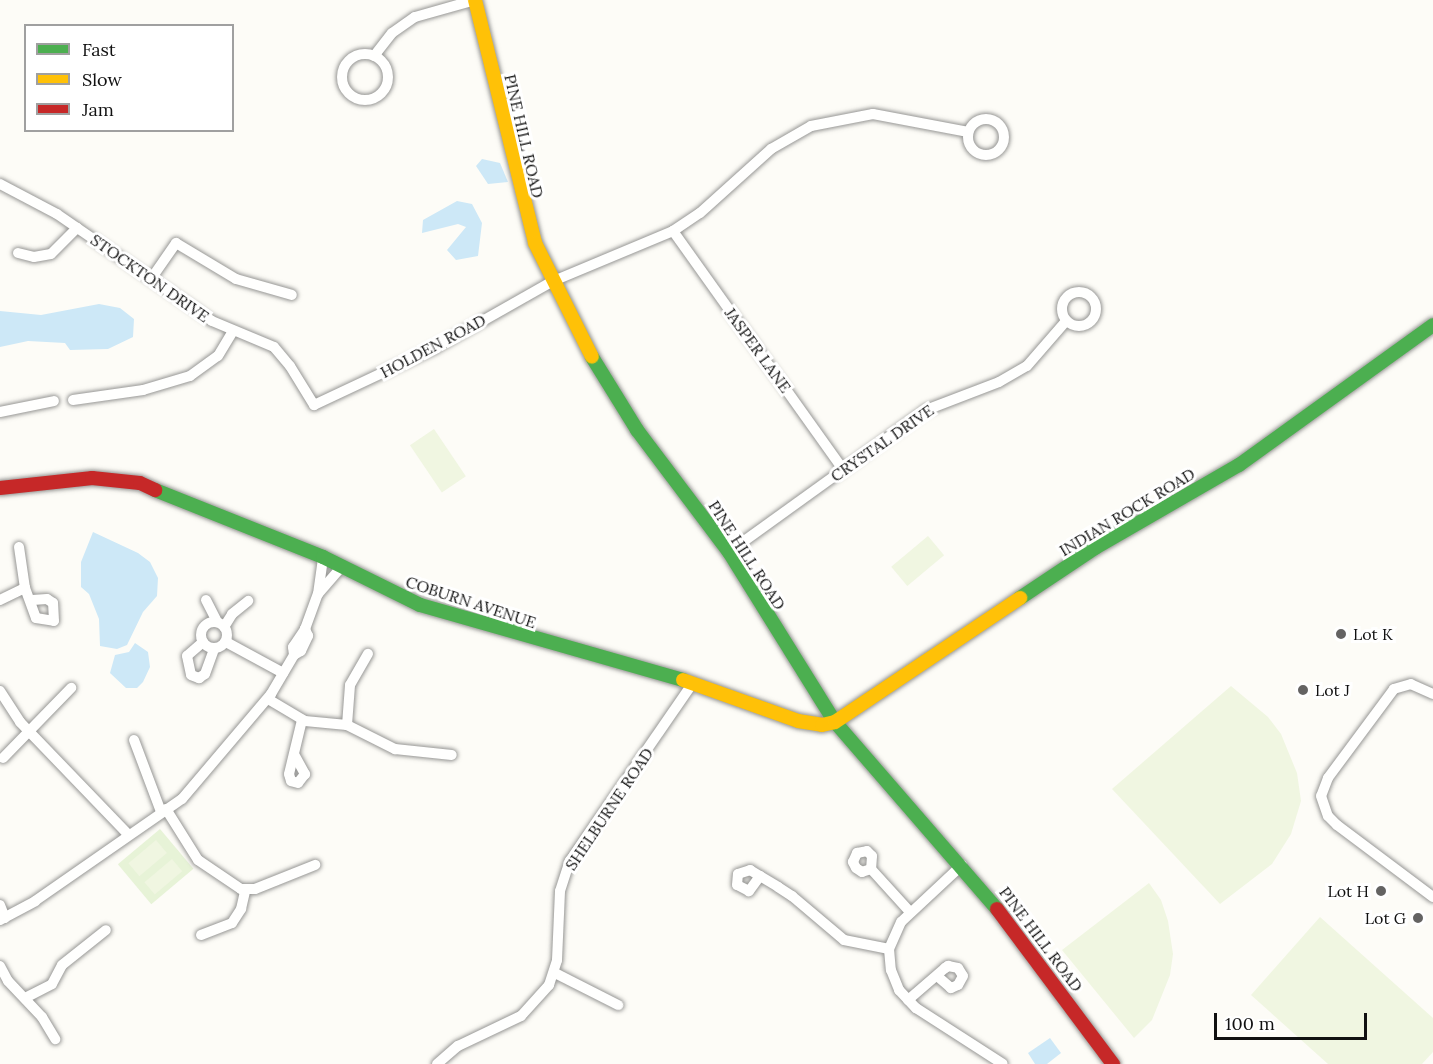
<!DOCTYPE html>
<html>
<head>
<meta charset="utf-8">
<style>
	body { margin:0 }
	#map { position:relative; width:1433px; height:1064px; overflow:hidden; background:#fdfcf7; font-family:Lora,serif }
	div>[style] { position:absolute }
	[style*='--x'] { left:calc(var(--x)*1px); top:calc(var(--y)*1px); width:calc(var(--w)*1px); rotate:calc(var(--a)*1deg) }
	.green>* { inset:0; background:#e7f3d7; transform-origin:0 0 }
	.pitch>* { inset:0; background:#f0f6e1; transform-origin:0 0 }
	.water>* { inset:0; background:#cde8f7 }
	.roads { filter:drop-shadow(0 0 2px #979795) drop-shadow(0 0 2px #979795) }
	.street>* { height:10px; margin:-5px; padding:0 5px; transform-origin:5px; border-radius:5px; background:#fffffe }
	.street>.ring { margin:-5px; padding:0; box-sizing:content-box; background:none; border:10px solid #fffffe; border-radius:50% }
	.fast>* { height:14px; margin:-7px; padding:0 7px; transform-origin:7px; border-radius:7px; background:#4caf50 }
	.slow>* { height:14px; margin:-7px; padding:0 7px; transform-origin:7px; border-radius:7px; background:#ffc107 }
	.jam>* { height:14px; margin:-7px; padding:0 7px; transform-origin:7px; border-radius:7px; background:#c62828 }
	.dots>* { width:16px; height:16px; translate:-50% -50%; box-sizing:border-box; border:3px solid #fff; border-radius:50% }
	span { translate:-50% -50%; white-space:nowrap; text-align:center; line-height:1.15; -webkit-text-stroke:6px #fff; paint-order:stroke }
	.street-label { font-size:16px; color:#111 }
	.poi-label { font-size:16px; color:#111 }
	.left { translate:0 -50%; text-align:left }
	.right { translate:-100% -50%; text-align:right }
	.legend { position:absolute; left:24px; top:24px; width:210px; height:108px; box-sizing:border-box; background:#fff; border:2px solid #a0a0a0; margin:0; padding:8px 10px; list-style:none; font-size:18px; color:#111 }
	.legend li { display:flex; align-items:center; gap:12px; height:30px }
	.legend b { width:30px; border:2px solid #a0a0a0 }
	.scale { position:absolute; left:1214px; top:1013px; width:153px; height:27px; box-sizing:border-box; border:3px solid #111; border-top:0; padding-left:8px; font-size:18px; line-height:21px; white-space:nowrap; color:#111; -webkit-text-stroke:4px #fff; paint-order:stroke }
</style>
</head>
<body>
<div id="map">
	<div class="green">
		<i style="left:160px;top:829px;width:52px;height:55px;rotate:50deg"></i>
	</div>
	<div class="pitch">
		<i style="left:434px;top:429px;width:57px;height:29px;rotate:56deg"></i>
		<i style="left:928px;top:536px;width:25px;height:48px;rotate:50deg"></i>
		<i style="clip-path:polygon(1231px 686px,1268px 717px,1281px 734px,1297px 773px,1301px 801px,1291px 834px,1272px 864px,1220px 904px,1112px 789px)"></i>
		<i style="left:156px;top:840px;width:17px;height:36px;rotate:50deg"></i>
		<i style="left:172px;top:859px;width:16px;height:36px;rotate:50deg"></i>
		<i style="clip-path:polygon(1149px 883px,1161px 900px,1168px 921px,1173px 954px,1170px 975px,1152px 1020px,1134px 1038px,1062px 950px)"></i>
		<i style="clip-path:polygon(1320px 917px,1433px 1018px,1433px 1052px,1422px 1064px,1328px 1064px,1251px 995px)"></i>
	</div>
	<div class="water">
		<i style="clip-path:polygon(482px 159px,500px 163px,508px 182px,488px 184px,476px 166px)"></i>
		<i style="clip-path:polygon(457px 201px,472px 204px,482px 223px,478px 256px,456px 260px,447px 250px,466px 227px,458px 224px,422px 233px,423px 220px)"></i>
		<i style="clip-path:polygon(99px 304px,120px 308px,134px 319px,133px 337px,108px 349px,70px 350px,65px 343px,28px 341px,0 347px,0 311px,41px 315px)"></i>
		<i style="clip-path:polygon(93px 532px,138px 553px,150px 562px,158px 578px,157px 596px,143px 612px,127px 645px,117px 649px,100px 646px,99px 619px,89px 594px,81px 587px,81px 562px)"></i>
		<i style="clip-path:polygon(135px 643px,148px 652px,150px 667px,143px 682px,137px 688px,126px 688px,110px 673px,115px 655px,129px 652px)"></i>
		<i style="clip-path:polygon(1050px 1038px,1061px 1053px,1047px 1064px,1035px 1064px,1028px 1053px)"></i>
	</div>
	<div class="roads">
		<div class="street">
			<i class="ring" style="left:342px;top:54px;width:36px;height:36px"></i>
			<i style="--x:374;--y:56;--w:29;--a:-52"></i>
			<i style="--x:392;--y:33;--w:28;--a:-35"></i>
			<i style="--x:415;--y:17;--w:62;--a:-15.8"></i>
			<i class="ring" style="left:968px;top:119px;width:26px;height:26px"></i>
			<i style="--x:0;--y:184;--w:64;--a:27.8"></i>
			<i style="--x:57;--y:214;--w:188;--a:34.6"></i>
			<i style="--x:212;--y:321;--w:67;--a:22.8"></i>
			<i style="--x:274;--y:347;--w:25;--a:50"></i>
			<i style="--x:290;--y:366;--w:46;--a:58.4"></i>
			<i style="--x:314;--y:405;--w:134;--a:-25.2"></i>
			<i style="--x:435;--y:348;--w:133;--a:-29.6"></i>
			<i style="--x:551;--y:282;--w:132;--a:-22.7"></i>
			<i style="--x:673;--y:231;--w:32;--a:-34"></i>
			<i style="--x:700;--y:213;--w:96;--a:-42"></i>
			<i style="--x:771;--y:149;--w:46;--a:-29.9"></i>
			<i style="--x:811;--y:126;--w:63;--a:-11"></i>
			<i style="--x:873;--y:114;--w:97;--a:10.7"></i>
			<i style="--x:673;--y:231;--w:292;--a:54.5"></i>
			<i style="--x:18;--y:253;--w:16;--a:14"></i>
			<i style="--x:34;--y:257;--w:17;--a:-10"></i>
			<i style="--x:51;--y:254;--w:37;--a:-45"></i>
			<i style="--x:151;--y:279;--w:44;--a:-55.2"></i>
			<i style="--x:176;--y:243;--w:70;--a:31"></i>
			<i style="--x:236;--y:279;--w:58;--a:15.9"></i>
			<i class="ring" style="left:1062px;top:292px;width:24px;height:24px"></i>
			<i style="--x:73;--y:400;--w:71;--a:-8.1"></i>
			<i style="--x:143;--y:390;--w:49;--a:-16.6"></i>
			<i style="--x:190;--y:376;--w:34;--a:-36"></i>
			<i style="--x:218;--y:356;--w:29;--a:-59"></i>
			<i style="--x:0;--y:412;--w:55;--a:-11.5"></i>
			<i style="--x:19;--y:547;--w:41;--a:81.7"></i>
			<i style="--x:25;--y:588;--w:32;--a:70"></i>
			<i style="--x:36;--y:618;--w:18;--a:9"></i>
			<i style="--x:54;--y:621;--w:18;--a:-93"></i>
			<i style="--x:53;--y:603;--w:7;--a:-146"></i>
			<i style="--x:47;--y:599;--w:15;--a:176"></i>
			<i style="--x:729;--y:552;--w:243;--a:-35.8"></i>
			<i style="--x:926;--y:410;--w:78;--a:-21"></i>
			<i style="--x:999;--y:382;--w:32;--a:-30"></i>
			<i style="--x:1027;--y:366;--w:60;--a:-49.1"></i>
			<i style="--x:318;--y:594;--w:37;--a:-49"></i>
			<i style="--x:0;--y:600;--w:28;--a:-26"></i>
			<i style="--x:206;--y:600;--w:25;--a:63"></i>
			<i class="ring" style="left:201px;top:622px;width:16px;height:16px"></i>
			<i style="--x:224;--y:627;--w:15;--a:-58"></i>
			<i style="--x:232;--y:614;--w:21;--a:-39"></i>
			<i style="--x:203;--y:642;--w:21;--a:139"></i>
			<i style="--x:187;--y:656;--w:19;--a:78"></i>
			<i style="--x:191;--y:675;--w:9;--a:21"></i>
			<i style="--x:199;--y:678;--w:7;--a:-34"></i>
			<i style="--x:205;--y:674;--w:27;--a:-70"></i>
			<i style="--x:226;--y:642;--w:65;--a:28.5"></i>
			<i style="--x:294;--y:655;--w:8;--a:-97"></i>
			<i style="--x:293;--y:647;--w:22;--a:-56"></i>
			<i style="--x:305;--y:629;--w:37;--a:-70"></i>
			<i style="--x:318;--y:594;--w:37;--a:-82"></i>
			<i style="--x:0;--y:691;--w:37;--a:57"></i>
			<i style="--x:20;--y:722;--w:154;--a:46.1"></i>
			<i style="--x:1433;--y:694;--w:24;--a:-156"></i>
			<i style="--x:1411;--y:684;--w:18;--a:164"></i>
			<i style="--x:1394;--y:689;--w:111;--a:126.6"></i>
			<i style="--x:1328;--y:778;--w:19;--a:111"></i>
			<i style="--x:1321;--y:796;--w:21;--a:71"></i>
			<i style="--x:1328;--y:816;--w:13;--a:45"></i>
			<i style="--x:1337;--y:825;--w:120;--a:36.9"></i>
			<i style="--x:268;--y:699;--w:43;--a:30.7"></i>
			<i style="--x:305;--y:721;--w:42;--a:5.4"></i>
			<i style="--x:347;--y:725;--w:54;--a:26.6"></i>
			<i style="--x:395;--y:749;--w:57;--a:6"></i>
			<i style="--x:347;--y:725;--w:40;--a:-85.7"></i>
			<i style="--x:350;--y:685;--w:36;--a:-60"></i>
			<i style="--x:134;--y:740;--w:77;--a:69.4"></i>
			<i style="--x:295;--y:756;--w:21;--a:61"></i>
			<i style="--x:305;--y:774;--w:11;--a:128"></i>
			<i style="--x:298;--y:783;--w:7;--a:-164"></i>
			<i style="--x:291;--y:781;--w:7;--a:-106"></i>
			<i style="--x:289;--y:774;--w:56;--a:-76.5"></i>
			<i style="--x:3;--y:758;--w:98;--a:-45.8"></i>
			<i style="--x:166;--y:809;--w:60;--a:57.9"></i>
			<i style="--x:198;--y:860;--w:52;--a:34"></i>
			<i style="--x:241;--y:889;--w:14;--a:0"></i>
			<i style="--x:255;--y:889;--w:65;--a:-21.8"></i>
			<i style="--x:962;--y:865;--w:83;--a:136.9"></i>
			<i style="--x:901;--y:922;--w:30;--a:114"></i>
			<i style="--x:889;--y:949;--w:21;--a:85"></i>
			<i style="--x:891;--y:970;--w:22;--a:68"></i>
			<i style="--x:899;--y:990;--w:25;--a:47"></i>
			<i style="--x:916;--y:1008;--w:103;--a:32.8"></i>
			<i style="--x:871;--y:869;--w:9;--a:162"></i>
			<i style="--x:862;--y:872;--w:7;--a:-146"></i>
			<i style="--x:856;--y:868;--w:7;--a:-117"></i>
			<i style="--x:853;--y:862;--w:10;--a:-66"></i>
			<i style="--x:857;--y:853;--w:10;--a:-11"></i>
			<i style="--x:867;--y:851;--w:7;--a:45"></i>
			<i style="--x:872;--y:856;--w:13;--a:94"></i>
			<i style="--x:871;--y:869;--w:58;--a:47.8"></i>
			<i style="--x:760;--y:876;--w:19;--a:126"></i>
			<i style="--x:749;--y:891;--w:13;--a:-153"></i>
			<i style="--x:737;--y:885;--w:11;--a:-85"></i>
			<i style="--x:738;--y:874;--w:13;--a:-18"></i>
			<i style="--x:750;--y:870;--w:12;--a:31"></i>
			<i style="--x:760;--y:876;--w:21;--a:31"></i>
			<i style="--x:778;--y:887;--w:17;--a:33"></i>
			<i style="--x:792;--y:896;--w:68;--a:40.2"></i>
			<i style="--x:844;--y:940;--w:46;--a:11.3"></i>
			<i style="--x:0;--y:905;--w:14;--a:69"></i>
			<i style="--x:0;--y:920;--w:40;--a:-28"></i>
			<i style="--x:35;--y:901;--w:179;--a:-34.8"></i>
			<i style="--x:182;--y:799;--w:138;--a:-49.7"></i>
			<i style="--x:271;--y:694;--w:45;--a:-59.5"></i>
			<i style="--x:294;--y:655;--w:8;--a:-30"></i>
			<i style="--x:301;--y:651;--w:17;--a:-65"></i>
			<i style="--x:308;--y:636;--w:8;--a:-113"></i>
			<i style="--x:201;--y:935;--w:33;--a:-21"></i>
			<i style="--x:232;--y:923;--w:17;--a:-57"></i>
			<i style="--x:241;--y:909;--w:18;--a:-77"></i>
			<i style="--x:0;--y:966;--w:17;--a:62"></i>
			<i style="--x:8;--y:981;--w:50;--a:46.6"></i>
			<i style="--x:42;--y:1017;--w:26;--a:59"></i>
			<i style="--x:555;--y:973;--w:71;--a:26.9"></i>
			<i style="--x:25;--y:998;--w:30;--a:-27"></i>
			<i style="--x:52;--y:984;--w:21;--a:-62"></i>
			<i style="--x:62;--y:965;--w:56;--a:-38.5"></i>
			<i style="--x:908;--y:1000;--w:49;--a:-40.9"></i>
			<i style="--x:945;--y:968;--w:4;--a:-34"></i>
			<i style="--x:948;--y:966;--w:10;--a:11"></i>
			<i style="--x:958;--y:968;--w:9;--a:58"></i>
			<i style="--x:963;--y:976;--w:10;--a:119"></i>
			<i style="--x:958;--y:985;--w:8;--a:157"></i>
			<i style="--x:951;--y:988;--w:18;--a:-139"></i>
			<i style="--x:437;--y:1064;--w:28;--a:-41"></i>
			<i style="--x:458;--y:1046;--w:70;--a:-25.5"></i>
			<i style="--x:521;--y:1016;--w:42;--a:-47.9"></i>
			<i style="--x:549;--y:985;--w:26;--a:-72"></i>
			<i style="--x:557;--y:960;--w:69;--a:-87.5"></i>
			<i style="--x:560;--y:891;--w:32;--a:-72"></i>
			<i style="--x:570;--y:861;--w:216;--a:-55.4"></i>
		</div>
		<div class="fast">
			<i style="--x:592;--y:357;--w:86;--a:58.3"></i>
			<i style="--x:637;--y:430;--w:153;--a:53"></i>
			<i style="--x:729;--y:552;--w:200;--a:58.1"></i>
			<i style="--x:835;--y:722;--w:247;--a:49.1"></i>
			<i style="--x:155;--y:490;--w:181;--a:21.7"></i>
			<i style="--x:323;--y:557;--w:108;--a:26.3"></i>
			<i style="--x:420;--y:605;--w:273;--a:15.9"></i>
			<i style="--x:1020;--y:598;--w:90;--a:-33.7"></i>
			<i style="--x:1095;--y:548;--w:166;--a:-30"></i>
			<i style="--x:1239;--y:465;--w:239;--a:-35.8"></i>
		</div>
		<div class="slow">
			<i style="--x:475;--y:0;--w:250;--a:76.1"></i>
			<i style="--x:535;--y:243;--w:127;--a:63.4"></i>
			<i style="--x:683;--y:680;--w:122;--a:19.6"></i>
			<i style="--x:798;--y:721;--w:24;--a:9"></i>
			<i style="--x:822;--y:725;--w:13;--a:-13"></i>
			<i style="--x:835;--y:722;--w:223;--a:-33.8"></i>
		</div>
		<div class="jam">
			<i style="--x:0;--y:488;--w:93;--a:-6.2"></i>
			<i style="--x:92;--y:478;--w:48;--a:5.9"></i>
			<i style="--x:140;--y:483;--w:17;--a:25"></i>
			<i style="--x:997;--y:909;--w:194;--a:53.2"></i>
		</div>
	</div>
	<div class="dots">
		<i style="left:1341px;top:634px;background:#646362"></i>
		<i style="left:1303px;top:690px;background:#646362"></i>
		<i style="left:1381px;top:891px;background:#646362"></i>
		<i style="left:1418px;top:918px;background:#646362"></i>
	</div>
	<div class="street-label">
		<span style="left:524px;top:136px;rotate:77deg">PINE HILL ROAD</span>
		<span style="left:150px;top:278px;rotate:35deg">STOCKTON DRIVE</span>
		<span style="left:433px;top:346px;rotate:-28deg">HOLDEN ROAD</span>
		<span style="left:758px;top:350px;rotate:54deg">JASPER LANE</span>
		<span style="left:882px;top:443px;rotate:-35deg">CRYSTAL DRIVE</span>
		<span style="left:1127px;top:512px;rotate:-31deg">INDIAN ROCK ROAD</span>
		<span style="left:747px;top:555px;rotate:57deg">PINE HILL ROAD</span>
		<span style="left:471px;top:602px;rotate:18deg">COBURN AVENUE</span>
		<span style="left:609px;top:809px;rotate:-56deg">SHELBURNE ROAD</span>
		<span style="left:1041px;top:939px;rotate:53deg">PINE HILL ROAD</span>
	</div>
	<div class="poi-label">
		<span class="left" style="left:1353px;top:634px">Lot K</span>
		<span class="left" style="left:1315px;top:690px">Lot J</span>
		<span class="right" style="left:1369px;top:891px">Lot H</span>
		<span class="right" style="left:1406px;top:918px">Lot G</span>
	</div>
	<ul class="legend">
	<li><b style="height:8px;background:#4caf50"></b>Fast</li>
	<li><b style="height:8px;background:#ffc107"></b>Slow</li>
	<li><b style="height:8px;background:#c62828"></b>Jam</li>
	</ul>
	<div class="scale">100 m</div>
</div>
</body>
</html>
